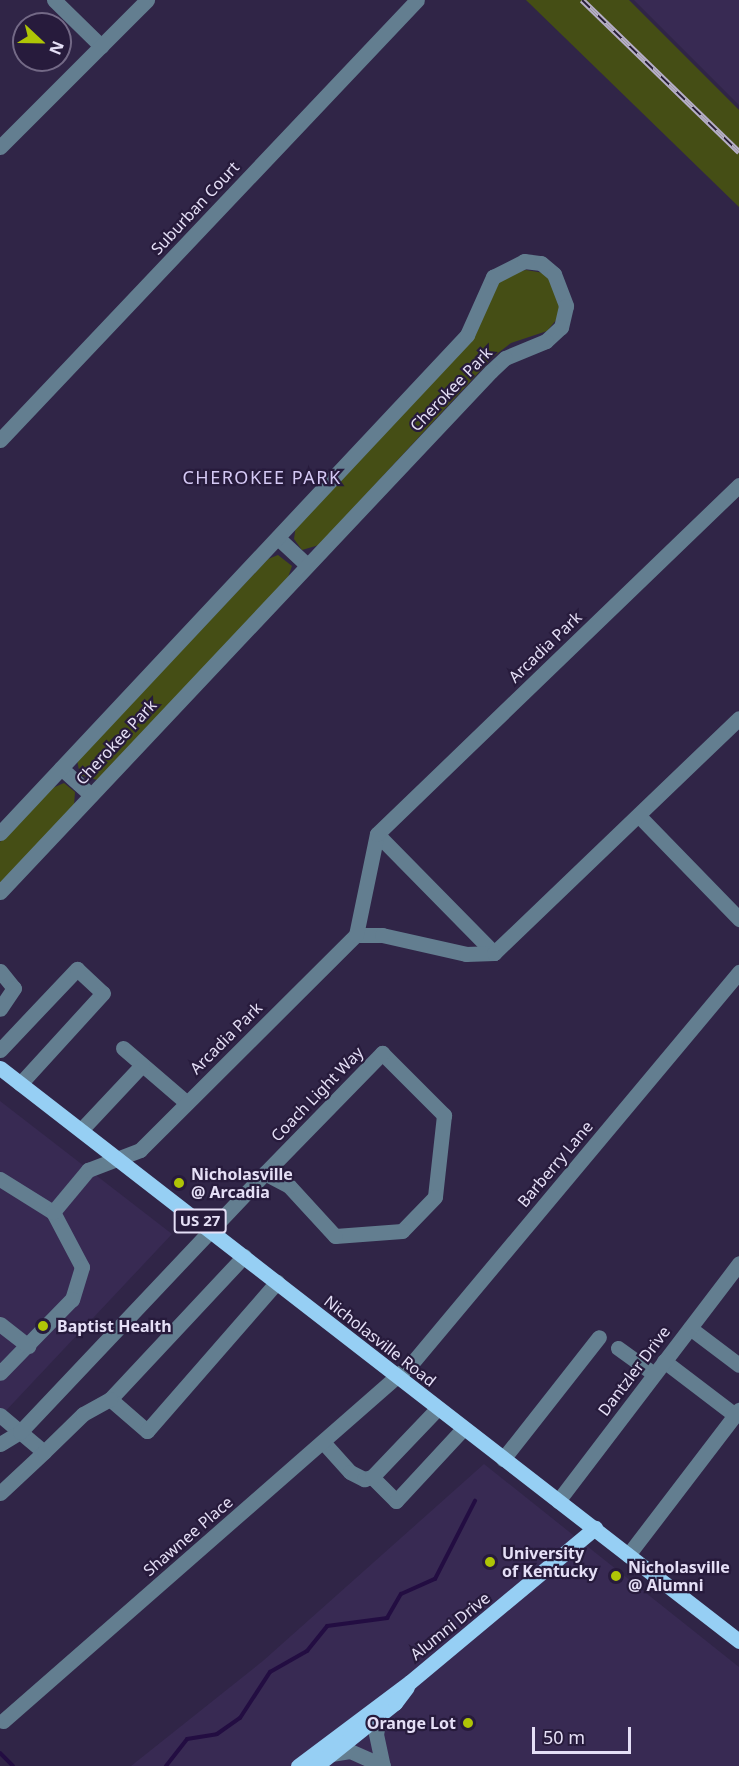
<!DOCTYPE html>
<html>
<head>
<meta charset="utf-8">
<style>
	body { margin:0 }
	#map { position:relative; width:739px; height:1766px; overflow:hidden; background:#302547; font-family:"Noto Sans",sans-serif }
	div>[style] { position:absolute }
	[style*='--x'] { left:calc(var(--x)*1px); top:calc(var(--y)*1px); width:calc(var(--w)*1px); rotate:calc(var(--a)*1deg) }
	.built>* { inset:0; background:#382a53 }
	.green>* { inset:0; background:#454e15 }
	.stream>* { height:4px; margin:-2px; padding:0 2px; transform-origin:2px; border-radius:2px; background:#230d42 }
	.minor>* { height:15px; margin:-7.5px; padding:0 7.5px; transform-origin:7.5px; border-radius:7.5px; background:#637e90 }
	.major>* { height:15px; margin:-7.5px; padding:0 7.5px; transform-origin:7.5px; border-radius:7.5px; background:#96cff4 }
	.rail>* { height:6px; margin-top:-3px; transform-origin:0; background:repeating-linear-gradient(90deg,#271b3c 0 11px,#b6aec8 0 22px); box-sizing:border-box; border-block:2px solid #b6aec8 }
	.dots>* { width:16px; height:16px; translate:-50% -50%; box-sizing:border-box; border:3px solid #271b3c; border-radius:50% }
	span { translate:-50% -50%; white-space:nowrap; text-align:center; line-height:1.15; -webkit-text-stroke:4.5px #271b3c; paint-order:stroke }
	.shield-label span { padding:2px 4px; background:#271b3c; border:2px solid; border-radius:4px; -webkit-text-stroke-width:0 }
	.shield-label { font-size:15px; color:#e5dff6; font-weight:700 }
	.street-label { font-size:16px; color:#e5dff6 }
	.poi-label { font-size:16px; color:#e5dff6; font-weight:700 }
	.left { translate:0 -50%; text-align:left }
	.right { translate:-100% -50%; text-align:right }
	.neighbourhood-label { font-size:18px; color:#d5c9f5; letter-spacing:1.5px }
	.north { position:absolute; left:12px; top:12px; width:60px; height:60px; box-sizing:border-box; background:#271b3c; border:2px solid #736986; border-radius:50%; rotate:112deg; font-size:16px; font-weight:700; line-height:24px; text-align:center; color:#e5dff6 }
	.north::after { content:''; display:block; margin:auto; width:21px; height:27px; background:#afc506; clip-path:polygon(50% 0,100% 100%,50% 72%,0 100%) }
	.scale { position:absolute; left:532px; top:1727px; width:99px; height:27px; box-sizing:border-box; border:3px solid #e5dff6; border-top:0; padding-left:8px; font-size:18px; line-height:21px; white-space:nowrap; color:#e5dff6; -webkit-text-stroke:4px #271b3c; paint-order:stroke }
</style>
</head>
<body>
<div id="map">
	<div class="built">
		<i style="clip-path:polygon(634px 0,739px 0,739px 105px)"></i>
		<i style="clip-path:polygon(0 1101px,172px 1234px,0 1417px)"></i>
		<i style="clip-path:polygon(484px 1464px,739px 1667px,739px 1766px,131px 1766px,264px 1660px)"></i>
	</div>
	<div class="green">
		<i style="clip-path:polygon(526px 0,629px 0,739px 110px,739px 207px)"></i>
		<i style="clip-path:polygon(526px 270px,544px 273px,554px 282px,560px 304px,557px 319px,547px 331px,511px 343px,493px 357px,319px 545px,302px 550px,294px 539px,296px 525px,476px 334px,492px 289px,508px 274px)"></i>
		<i style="clip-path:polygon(278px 555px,292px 566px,287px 580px,97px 780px,80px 775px,77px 760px,268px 559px)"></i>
		<i style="clip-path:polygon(64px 783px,75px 792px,74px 806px,0 884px,0 842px,48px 790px)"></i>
	</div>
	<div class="stream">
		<i style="--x:0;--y:1753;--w:18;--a:45"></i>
		<i style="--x:166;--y:1766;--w:34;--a:-52"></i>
		<i style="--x:187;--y:1739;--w:30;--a:-9"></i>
		<i style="--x:217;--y:1734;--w:28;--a:-35"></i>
		<i style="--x:240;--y:1718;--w:55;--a:-56.9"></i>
		<i style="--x:270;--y:1672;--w:43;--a:-29.6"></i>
		<i style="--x:307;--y:1651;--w:32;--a:-51"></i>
		<i style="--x:327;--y:1626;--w:61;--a:-7.6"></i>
		<i style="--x:387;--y:1618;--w:28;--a:-60"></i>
		<i style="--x:401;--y:1594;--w:37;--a:-24"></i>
		<i style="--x:435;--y:1579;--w:88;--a:-62.9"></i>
	</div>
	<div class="minor">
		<i style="--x:54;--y:0;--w:66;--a:44.4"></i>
		<i style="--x:0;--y:147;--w:208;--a:-45"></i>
		<i style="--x:0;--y:440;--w:606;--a:-46.54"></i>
		<i style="--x:278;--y:538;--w:40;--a:43"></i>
		<i style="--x:61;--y:768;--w:40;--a:42"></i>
		<i style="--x:639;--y:816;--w:144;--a:45.8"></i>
		<i style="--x:0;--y:833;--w:683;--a:-46.84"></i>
		<i style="--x:467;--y:335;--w:64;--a:-65.9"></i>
		<i style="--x:493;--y:277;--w:35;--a:-27"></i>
		<i style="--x:524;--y:261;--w:17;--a:7"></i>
		<i style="--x:541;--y:263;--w:17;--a:40"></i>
		<i style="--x:554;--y:274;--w:34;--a:69"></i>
		<i style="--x:566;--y:306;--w:22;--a:103"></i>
		<i style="--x:561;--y:327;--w:21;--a:137"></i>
		<i style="--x:546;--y:341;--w:44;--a:157.5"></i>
		<i style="--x:505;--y:358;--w:19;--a:137"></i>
		<i style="--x:491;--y:371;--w:716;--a:133.3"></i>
		<i style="--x:377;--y:834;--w:167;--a:45.5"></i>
		<i style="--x:356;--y:935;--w:26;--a:0"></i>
		<i style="--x:382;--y:935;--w:86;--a:12.7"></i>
		<i style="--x:466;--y:954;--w:28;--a:-2"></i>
		<i style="--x:494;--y:953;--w:339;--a:-43.8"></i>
		<i style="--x:0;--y:971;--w:22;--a:51"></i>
		<i style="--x:14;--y:988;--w:25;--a:124"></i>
		<i style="--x:123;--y:1048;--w:84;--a:40.7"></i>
		<i style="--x:0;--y:1050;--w:112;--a:-46.5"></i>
		<i style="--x:77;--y:969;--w:35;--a:43"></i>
		<i style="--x:103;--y:993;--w:123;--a:132.4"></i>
		<i style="--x:382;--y:1053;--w:88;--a:45"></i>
		<i style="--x:444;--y:1115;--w:82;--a:96.3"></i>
		<i style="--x:435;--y:1197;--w:47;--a:134.1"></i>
		<i style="--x:402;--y:1231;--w:67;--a:175.7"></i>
		<i style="--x:335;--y:1236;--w:68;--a:-132.6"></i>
		<i style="--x:289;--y:1186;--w:27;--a:-152"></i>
		<i style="--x:265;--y:1173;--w:168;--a:-45.7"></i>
		<i style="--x:81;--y:1130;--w:89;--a:-46.8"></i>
		<i style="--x:0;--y:1179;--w:62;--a:31.9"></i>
		<i style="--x:53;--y:1212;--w:62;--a:62.2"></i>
		<i style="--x:82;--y:1267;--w:34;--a:107"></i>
		<i style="--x:72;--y:1299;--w:103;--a:134.2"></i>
		<i style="--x:53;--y:1212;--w:55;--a:-50.2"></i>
		<i style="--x:88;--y:1170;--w:56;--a:-21"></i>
		<i style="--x:140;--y:1150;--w:305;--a:-44.9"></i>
		<i style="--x:356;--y:935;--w:103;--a:-78.3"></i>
		<i style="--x:377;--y:834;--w:503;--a:-43.95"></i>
		<i style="--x:244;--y:1256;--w:196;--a:133.1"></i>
		<i style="--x:110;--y:1399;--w:49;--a:40.9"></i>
		<i style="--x:147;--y:1431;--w:198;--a:-48.9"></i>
		<i style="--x:0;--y:1324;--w:36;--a:38"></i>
		<i style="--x:690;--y:1328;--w:61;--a:37.1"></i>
		<i style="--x:618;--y:1348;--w:44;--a:35.8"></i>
		<i style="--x:664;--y:1361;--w:89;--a:37.3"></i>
		<i style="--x:0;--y:1415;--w:57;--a:40.1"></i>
		<i style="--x:44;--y:1452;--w:60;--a:137"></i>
		<i style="--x:323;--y:1442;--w:40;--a:48"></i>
		<i style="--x:350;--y:1472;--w:16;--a:27"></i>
		<i style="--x:364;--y:1479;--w:8;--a:-14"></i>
		<i style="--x:372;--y:1477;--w:34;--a:45"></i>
		<i style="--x:396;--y:1501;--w:98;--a:-47.1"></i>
		<i style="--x:0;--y:1444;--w:23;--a:-31"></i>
		<i style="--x:20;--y:1432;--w:357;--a:-46.6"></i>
		<i style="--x:44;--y:1452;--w:54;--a:-44.3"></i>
		<i style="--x:83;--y:1414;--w:31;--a:-29"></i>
		<i style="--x:503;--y:1459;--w:155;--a:-51.8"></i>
		<i style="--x:372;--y:1477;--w:94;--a:-46.3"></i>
		<i style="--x:558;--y:1501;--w:299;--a:-52.7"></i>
		<i style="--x:628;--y:1555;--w:183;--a:-52.6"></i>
		<i style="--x:380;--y:1715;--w:19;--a:102"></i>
		<i style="--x:376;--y:1734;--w:33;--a:78"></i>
		<i style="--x:3;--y:1721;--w:544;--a:-41.2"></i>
		<i style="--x:412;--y:1363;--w:510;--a:-50.09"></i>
		<i style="--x:331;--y:1754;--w:19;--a:-9"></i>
		<i style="--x:350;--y:1751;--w:36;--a:24"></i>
	</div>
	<div class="major">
		<i style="--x:0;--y:1068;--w:935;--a:37.79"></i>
		<i style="--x:298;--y:1766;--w:140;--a:-36.9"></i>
		<i style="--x:410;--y:1682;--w:241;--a:-39.8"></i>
		<i style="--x:316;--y:1766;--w:101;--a:-38.6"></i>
		<i style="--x:395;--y:1703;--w:20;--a:-53"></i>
	</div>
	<div class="rail">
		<i style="--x:582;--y:0;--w:219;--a:44.1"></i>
	</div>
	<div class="dots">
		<i style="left:179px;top:1183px;background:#afc506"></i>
		<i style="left:43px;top:1326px;background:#afc506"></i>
		<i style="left:490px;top:1562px;background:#afc506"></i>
		<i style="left:616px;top:1576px;background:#afc506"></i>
		<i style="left:468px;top:1723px;background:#afc506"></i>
	</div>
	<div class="shield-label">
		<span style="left:200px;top:1221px">US 27</span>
	</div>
	<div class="street-label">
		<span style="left:195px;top:208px;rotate:-47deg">Suburban Court</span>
		<span style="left:451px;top:389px;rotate:-46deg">Cherokee Park</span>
		<span style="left:545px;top:647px;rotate:-44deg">Arcadia Park</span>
		<span style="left:116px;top:742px;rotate:-47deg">Cherokee Park</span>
		<span style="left:226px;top:1038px;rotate:-45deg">Arcadia Park</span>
		<span style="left:317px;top:1094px;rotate:-46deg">Coach Light Way</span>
		<span style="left:555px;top:1164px;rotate:-50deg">Barberry Lane</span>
		<span style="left:380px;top:1341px;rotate:38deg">Nicholasville Road</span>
		<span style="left:634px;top:1371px;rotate:-53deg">Dantzler Drive</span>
		<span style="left:188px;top:1536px;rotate:-41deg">Shawnee Place</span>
		<span style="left:450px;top:1626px;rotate:-39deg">Alumni Drive</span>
	</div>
	<div class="poi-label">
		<span class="left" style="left:191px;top:1183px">Nicholasville<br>@ Arcadia</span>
		<span class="left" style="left:57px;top:1326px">Baptist Health</span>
		<span class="left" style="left:502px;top:1562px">University<br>of Kentucky</span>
		<span class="left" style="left:628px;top:1576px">Nicholasville<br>@ Alumni</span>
		<span class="right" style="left:456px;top:1723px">Orange Lot</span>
	</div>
	<div class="neighbourhood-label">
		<span style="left:262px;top:477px">CHEROKEE PARK</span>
	</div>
	<div class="north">N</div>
	<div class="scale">50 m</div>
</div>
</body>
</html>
